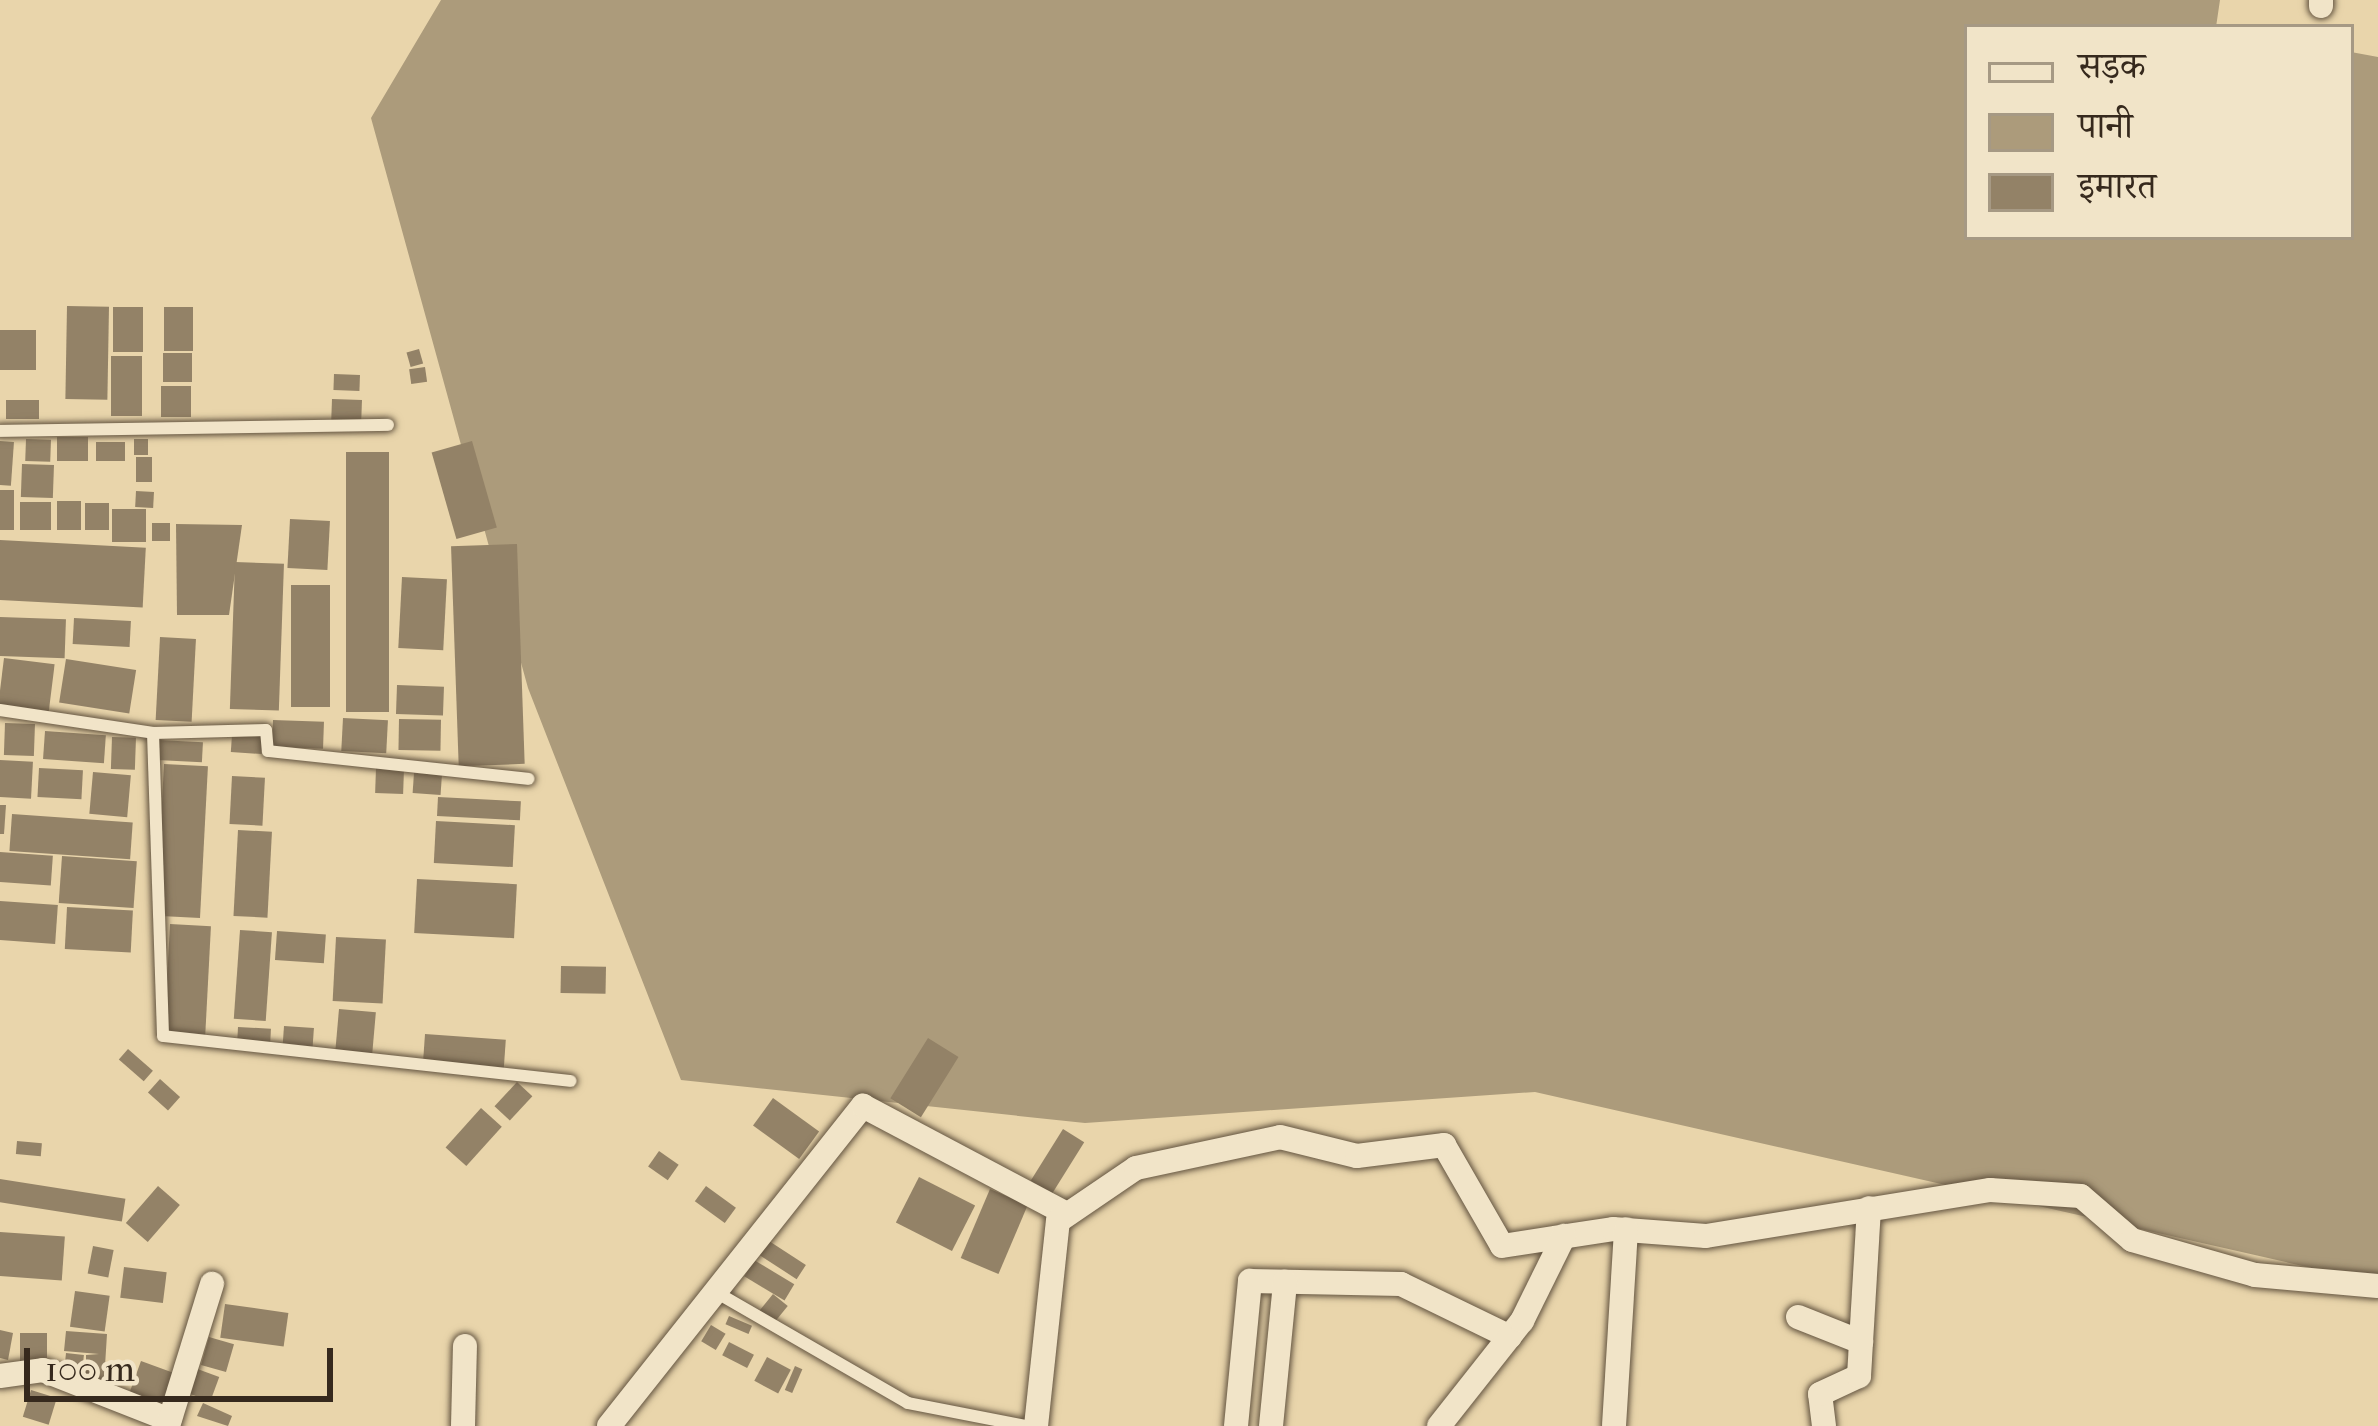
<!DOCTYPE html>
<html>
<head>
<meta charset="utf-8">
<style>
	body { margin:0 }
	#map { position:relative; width:2378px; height:1426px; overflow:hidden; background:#e9d5ab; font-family:"IM FELL French Canon","Noto Serif Devanagari",serif }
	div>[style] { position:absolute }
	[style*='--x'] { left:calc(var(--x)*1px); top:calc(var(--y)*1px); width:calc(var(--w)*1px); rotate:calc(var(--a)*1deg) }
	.water>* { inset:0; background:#ac9b7b }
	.building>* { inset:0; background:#938267; transform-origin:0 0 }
	.roads { filter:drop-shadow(0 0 3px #635440) drop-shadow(0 0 3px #635440) }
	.lane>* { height:12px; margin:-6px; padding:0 6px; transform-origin:6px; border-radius:6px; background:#f1e4c8 }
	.street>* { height:24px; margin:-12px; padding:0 12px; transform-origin:12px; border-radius:12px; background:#f1e4c8 }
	span { translate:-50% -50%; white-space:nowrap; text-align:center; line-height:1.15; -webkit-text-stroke:12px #f1e4c8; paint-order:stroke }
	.legend { position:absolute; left:1964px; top:24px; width:390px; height:216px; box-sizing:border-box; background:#f1e4c8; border:3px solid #a69984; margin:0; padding:15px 21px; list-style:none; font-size:36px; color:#36291d }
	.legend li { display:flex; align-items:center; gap:24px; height:60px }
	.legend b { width:60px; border:3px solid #a69984 }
	.scale { position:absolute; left:24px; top:1348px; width:309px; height:54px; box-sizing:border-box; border:6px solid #36291d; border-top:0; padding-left:15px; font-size:36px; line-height:42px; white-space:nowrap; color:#36291d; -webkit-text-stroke:9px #f1e4c8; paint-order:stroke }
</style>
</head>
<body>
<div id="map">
	<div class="water">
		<i style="clip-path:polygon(441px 0,2220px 0,2216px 27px,1967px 27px,1967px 237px,2351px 237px,2351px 52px,2378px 57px,2378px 1283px,1535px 1092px,1085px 1123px,681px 1080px,528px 688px,371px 118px)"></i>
	</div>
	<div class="building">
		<i style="left:67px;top:306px;width:42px;height:93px;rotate:1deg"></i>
		<i style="left:113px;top:307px;width:30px;height:45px"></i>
		<i style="left:164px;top:307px;width:29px;height:44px"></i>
		<i style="left:0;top:330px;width:36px;height:40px"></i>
		<i style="left:419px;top:349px;width:15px;height:13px;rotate:74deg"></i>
		<i style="left:163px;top:353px;width:29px;height:29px"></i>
		<i style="left:111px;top:356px;width:31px;height:60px"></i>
		<i style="left:425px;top:367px;width:15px;height:16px;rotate:82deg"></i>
		<i style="left:334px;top:374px;width:26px;height:16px;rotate:2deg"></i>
		<i style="left:161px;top:386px;width:30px;height:31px"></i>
		<i style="left:332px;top:399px;width:30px;height:22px;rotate:2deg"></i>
		<i style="left:6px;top:400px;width:33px;height:19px"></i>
		<i style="left:57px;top:437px;width:31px;height:24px"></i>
		<i style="left:26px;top:439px;width:25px;height:22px;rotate:2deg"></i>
		<i style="left:134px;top:439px;width:14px;height:16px"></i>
		<i style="left:0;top:441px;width:14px;height:44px;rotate:4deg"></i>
		<i style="left:472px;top:441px;width:90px;height:42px;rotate:74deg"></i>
		<i style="left:96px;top:442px;width:29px;height:19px"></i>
		<i style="left:346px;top:452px;width:43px;height:260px"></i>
		<i style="left:136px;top:457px;width:16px;height:25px"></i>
		<i style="left:22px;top:464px;width:32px;height:33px;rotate:2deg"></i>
		<i style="left:0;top:490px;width:14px;height:40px"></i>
		<i style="left:136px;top:491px;width:18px;height:16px;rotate:3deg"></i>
		<i style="left:57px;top:501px;width:24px;height:29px"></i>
		<i style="left:20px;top:502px;width:31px;height:28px"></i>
		<i style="left:85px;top:503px;width:24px;height:27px"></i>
		<i style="left:112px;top:509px;width:34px;height:33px"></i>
		<i style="left:290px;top:519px;width:40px;height:49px;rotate:3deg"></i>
		<i style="left:152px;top:523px;width:18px;height:18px"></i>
		<i style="clip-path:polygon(176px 524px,242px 525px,229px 615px,177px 615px)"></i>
		<i style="left:0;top:540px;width:146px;height:60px;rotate:3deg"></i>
		<i style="left:517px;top:544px;width:220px;height:66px;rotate:88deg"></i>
		<i style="left:235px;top:562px;width:49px;height:147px;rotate:2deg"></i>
		<i style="left:402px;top:577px;width:45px;height:71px;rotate:3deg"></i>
		<i style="left:291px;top:585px;width:39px;height:122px"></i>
		<i style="left:0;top:617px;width:66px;height:39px;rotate:2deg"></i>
		<i style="left:74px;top:618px;width:57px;height:26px;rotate:3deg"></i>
		<i style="left:160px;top:637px;width:36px;height:83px;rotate:3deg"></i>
		<i style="left:4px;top:658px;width:51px;height:48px;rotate:7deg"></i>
		<i style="left:66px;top:659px;width:71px;height:44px;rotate:9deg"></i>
		<i style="left:397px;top:685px;width:47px;height:29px;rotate:2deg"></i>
		<i style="left:343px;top:718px;width:45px;height:33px;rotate:3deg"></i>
		<i style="left:399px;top:719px;width:42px;height:31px;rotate:1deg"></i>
		<i style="left:273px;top:720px;width:51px;height:27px;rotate:2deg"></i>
		<i style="left:5px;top:723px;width:30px;height:32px;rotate:2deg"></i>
		<i style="left:45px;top:731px;width:61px;height:28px;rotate:4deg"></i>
		<i style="left:232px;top:735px;width:31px;height:17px;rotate:4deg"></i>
		<i style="left:112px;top:737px;width:24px;height:32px;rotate:2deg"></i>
		<i style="left:158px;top:740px;width:45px;height:20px;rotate:3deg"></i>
		<i style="left:0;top:760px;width:33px;height:37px;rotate:3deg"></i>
		<i style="left:164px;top:764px;width:44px;height:152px;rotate:3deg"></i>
		<i style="left:39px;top:768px;width:44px;height:29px;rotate:3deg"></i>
		<i style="left:376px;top:768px;width:28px;height:25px;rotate:2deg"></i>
		<i style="left:93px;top:772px;width:38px;height:42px;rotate:5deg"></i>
		<i style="left:414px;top:773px;width:28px;height:20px;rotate:4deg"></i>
		<i style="left:232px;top:776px;width:33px;height:48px;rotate:3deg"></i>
		<i style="left:438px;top:797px;width:83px;height:19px;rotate:3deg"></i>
		<i style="clip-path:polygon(0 805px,6px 805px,4px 834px,0 834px)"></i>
		<i style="left:12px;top:814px;width:121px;height:37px;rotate:4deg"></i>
		<i style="left:436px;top:821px;width:79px;height:42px;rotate:3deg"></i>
		<i style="left:238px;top:830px;width:34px;height:86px;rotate:3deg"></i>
		<i style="left:0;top:852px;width:53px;height:30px;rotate:4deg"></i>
		<i style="left:62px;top:856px;width:75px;height:47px;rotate:4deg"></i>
		<i style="left:417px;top:879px;width:100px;height:54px;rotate:3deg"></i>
		<i style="left:0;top:901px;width:58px;height:39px;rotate:4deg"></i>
		<i style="left:67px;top:907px;width:66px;height:42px;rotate:3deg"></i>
		<i style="left:170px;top:924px;width:41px;height:109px;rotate:3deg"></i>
		<i style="left:240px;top:930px;width:32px;height:89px;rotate:4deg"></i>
		<i style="left:277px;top:931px;width:49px;height:29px;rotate:4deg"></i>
		<i style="left:336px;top:937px;width:50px;height:64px;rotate:3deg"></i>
		<i style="left:561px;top:966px;width:45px;height:27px;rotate:1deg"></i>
		<i style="left:339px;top:1009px;width:37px;height:45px;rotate:5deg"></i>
		<i style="left:284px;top:1026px;width:30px;height:23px;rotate:4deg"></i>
		<i style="left:238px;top:1027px;width:33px;height:15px;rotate:3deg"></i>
		<i style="left:425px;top:1034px;width:81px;height:29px;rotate:4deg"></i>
		<i style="left:928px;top:1038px;width:36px;height:71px;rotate:32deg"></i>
		<i style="left:128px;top:1049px;width:33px;height:14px;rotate:41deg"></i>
		<i style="left:160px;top:1079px;width:27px;height:18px;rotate:42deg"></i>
		<i style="left:517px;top:1082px;width:21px;height:33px;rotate:43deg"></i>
		<i style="left:773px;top:1098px;width:57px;height:34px;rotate:36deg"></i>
		<i style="left:481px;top:1108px;width:28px;height:53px;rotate:42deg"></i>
		<i style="left:1063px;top:1129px;width:25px;height:61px;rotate:32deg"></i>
		<i style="left:17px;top:1141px;width:25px;height:13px;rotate:5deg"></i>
		<i style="left:659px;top:1151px;width:24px;height:19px;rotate:35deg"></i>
		<i style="left:919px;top:1177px;width:63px;height:51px;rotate:27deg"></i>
		<i style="left:0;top:1179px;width:127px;height:23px;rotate:9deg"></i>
		<i style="left:158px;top:1186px;width:29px;height:49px;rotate:41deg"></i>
		<i style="left:706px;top:1186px;width:37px;height:19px;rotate:36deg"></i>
		<i style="left:990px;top:1189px;width:41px;height:75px;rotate:23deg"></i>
		<i style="left:0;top:1232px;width:65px;height:44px;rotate:4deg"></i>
		<i style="left:769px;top:1241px;width:44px;height:17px;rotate:33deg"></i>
		<i style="left:93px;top:1246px;width:21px;height:28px;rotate:11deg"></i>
		<i style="left:754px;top:1260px;width:47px;height:19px;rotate:31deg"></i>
		<i style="left:124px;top:1267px;width:43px;height:31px;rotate:7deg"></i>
		<i style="left:75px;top:1291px;width:35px;height:36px;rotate:8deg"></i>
		<i style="left:773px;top:1294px;width:19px;height:24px;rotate:39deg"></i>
		<i style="left:225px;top:1304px;width:64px;height:34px;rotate:8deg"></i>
		<i style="left:729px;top:1316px;width:25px;height:9px;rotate:23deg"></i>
		<i style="left:711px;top:1325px;width:17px;height:19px;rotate:31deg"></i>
		<i style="clip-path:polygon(0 1330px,13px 1333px,8px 1360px,0 1358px)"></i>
		<i style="clip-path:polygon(66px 1331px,107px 1334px,104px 1382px,86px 1381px,86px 1355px,99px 1354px,64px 1351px)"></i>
		<i style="left:20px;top:1333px;width:27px;height:32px"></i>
		<i style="left:209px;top:1337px;width:26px;height:29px;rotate:16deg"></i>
		<i style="left:729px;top:1342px;width:28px;height:15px;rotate:27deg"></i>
		<i style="left:66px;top:1353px;width:18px;height:21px;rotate:6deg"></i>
		<i style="left:767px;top:1357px;width:27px;height:27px;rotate:28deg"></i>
		<i style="left:141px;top:1361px;width:35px;height:34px;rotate:20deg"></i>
		<i style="left:795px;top:1366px;width:8px;height:26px;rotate:23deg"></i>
		<i style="left:192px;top:1367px;width:29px;height:26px;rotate:20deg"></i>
		<i style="left:31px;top:1390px;width:27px;height:28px;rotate:17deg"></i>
		<i style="clip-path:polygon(203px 1403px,232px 1416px,228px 1426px,197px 1416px)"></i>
	</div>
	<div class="roads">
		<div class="lane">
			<i style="--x:0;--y:431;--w:388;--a:-0.9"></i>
			<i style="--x:0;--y:710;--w:155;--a:8.5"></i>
			<i style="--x:153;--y:733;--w:113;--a:-1.5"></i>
			<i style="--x:266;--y:730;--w:21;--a:85"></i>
			<i style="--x:268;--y:751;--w:262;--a:6.1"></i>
			<i style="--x:153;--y:733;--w:303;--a:88.1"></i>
			<i style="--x:163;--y:1036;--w:410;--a:6.3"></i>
			<i style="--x:714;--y:1291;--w:224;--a:30"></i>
			<i style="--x:908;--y:1403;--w:120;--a:11"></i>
		</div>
		<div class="street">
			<i style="--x:2321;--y:0;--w:6;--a:90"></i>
			<i style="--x:1798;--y:1317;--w:68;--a:21.6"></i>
			<i style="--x:0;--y:1376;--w:43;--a:-7.9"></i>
			<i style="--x:43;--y:1370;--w:136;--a:21.5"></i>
			<i style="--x:168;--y:1426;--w:149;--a:-72.8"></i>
			<i style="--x:463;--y:1426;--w:80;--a:-88.6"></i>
			<i style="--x:609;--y:1426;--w:409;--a:-51.6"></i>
			<i style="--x:863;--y:1106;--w:229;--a:27.9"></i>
			<i style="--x:1036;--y:1426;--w:206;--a:-83.9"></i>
			<i style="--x:1058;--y:1221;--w:94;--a:-34.2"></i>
			<i style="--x:1136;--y:1168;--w:147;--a:-12.1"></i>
			<i style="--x:1280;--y:1137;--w:79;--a:13.9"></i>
			<i style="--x:1357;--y:1156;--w:88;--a:-7.2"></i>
			<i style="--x:1444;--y:1145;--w:116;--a:60.1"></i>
			<i style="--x:1502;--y:1246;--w:112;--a:-8.7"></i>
			<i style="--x:1613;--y:1229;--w:93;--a:4.3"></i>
			<i style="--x:1706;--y:1236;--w:288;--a:-9.2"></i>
			<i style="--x:1990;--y:1190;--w:91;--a:3.8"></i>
			<i style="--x:2081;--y:1196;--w:67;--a:40.8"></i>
			<i style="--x:2132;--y:1240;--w:128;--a:15.9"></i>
			<i style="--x:2255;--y:1275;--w:123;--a:5.1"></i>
			<i style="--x:1236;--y:1426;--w:146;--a:-84.5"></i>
			<i style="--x:1250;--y:1281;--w:151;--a:1.1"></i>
			<i style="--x:1401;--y:1284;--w:121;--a:25.9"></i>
			<i style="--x:1271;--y:1426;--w:145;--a:-84.4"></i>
			<i style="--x:1439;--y:1426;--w:134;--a:-51.7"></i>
			<i style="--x:1522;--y:1321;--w:95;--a:-63.7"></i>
			<i style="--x:1614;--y:1426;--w:197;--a:-86.5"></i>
			<i style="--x:1824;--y:1426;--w:32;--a:-97"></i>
			<i style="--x:1820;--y:1394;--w:43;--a:-24.8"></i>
			<i style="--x:1859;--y:1376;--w:168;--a:-86.6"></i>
		</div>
	</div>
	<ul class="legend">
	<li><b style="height:15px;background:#f1e4c8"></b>सड़क</li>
	<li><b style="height:33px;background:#ac9b7b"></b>पानी</li>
	<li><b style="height:33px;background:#938267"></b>इमारत</li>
	</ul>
	<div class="scale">100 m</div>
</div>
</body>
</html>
